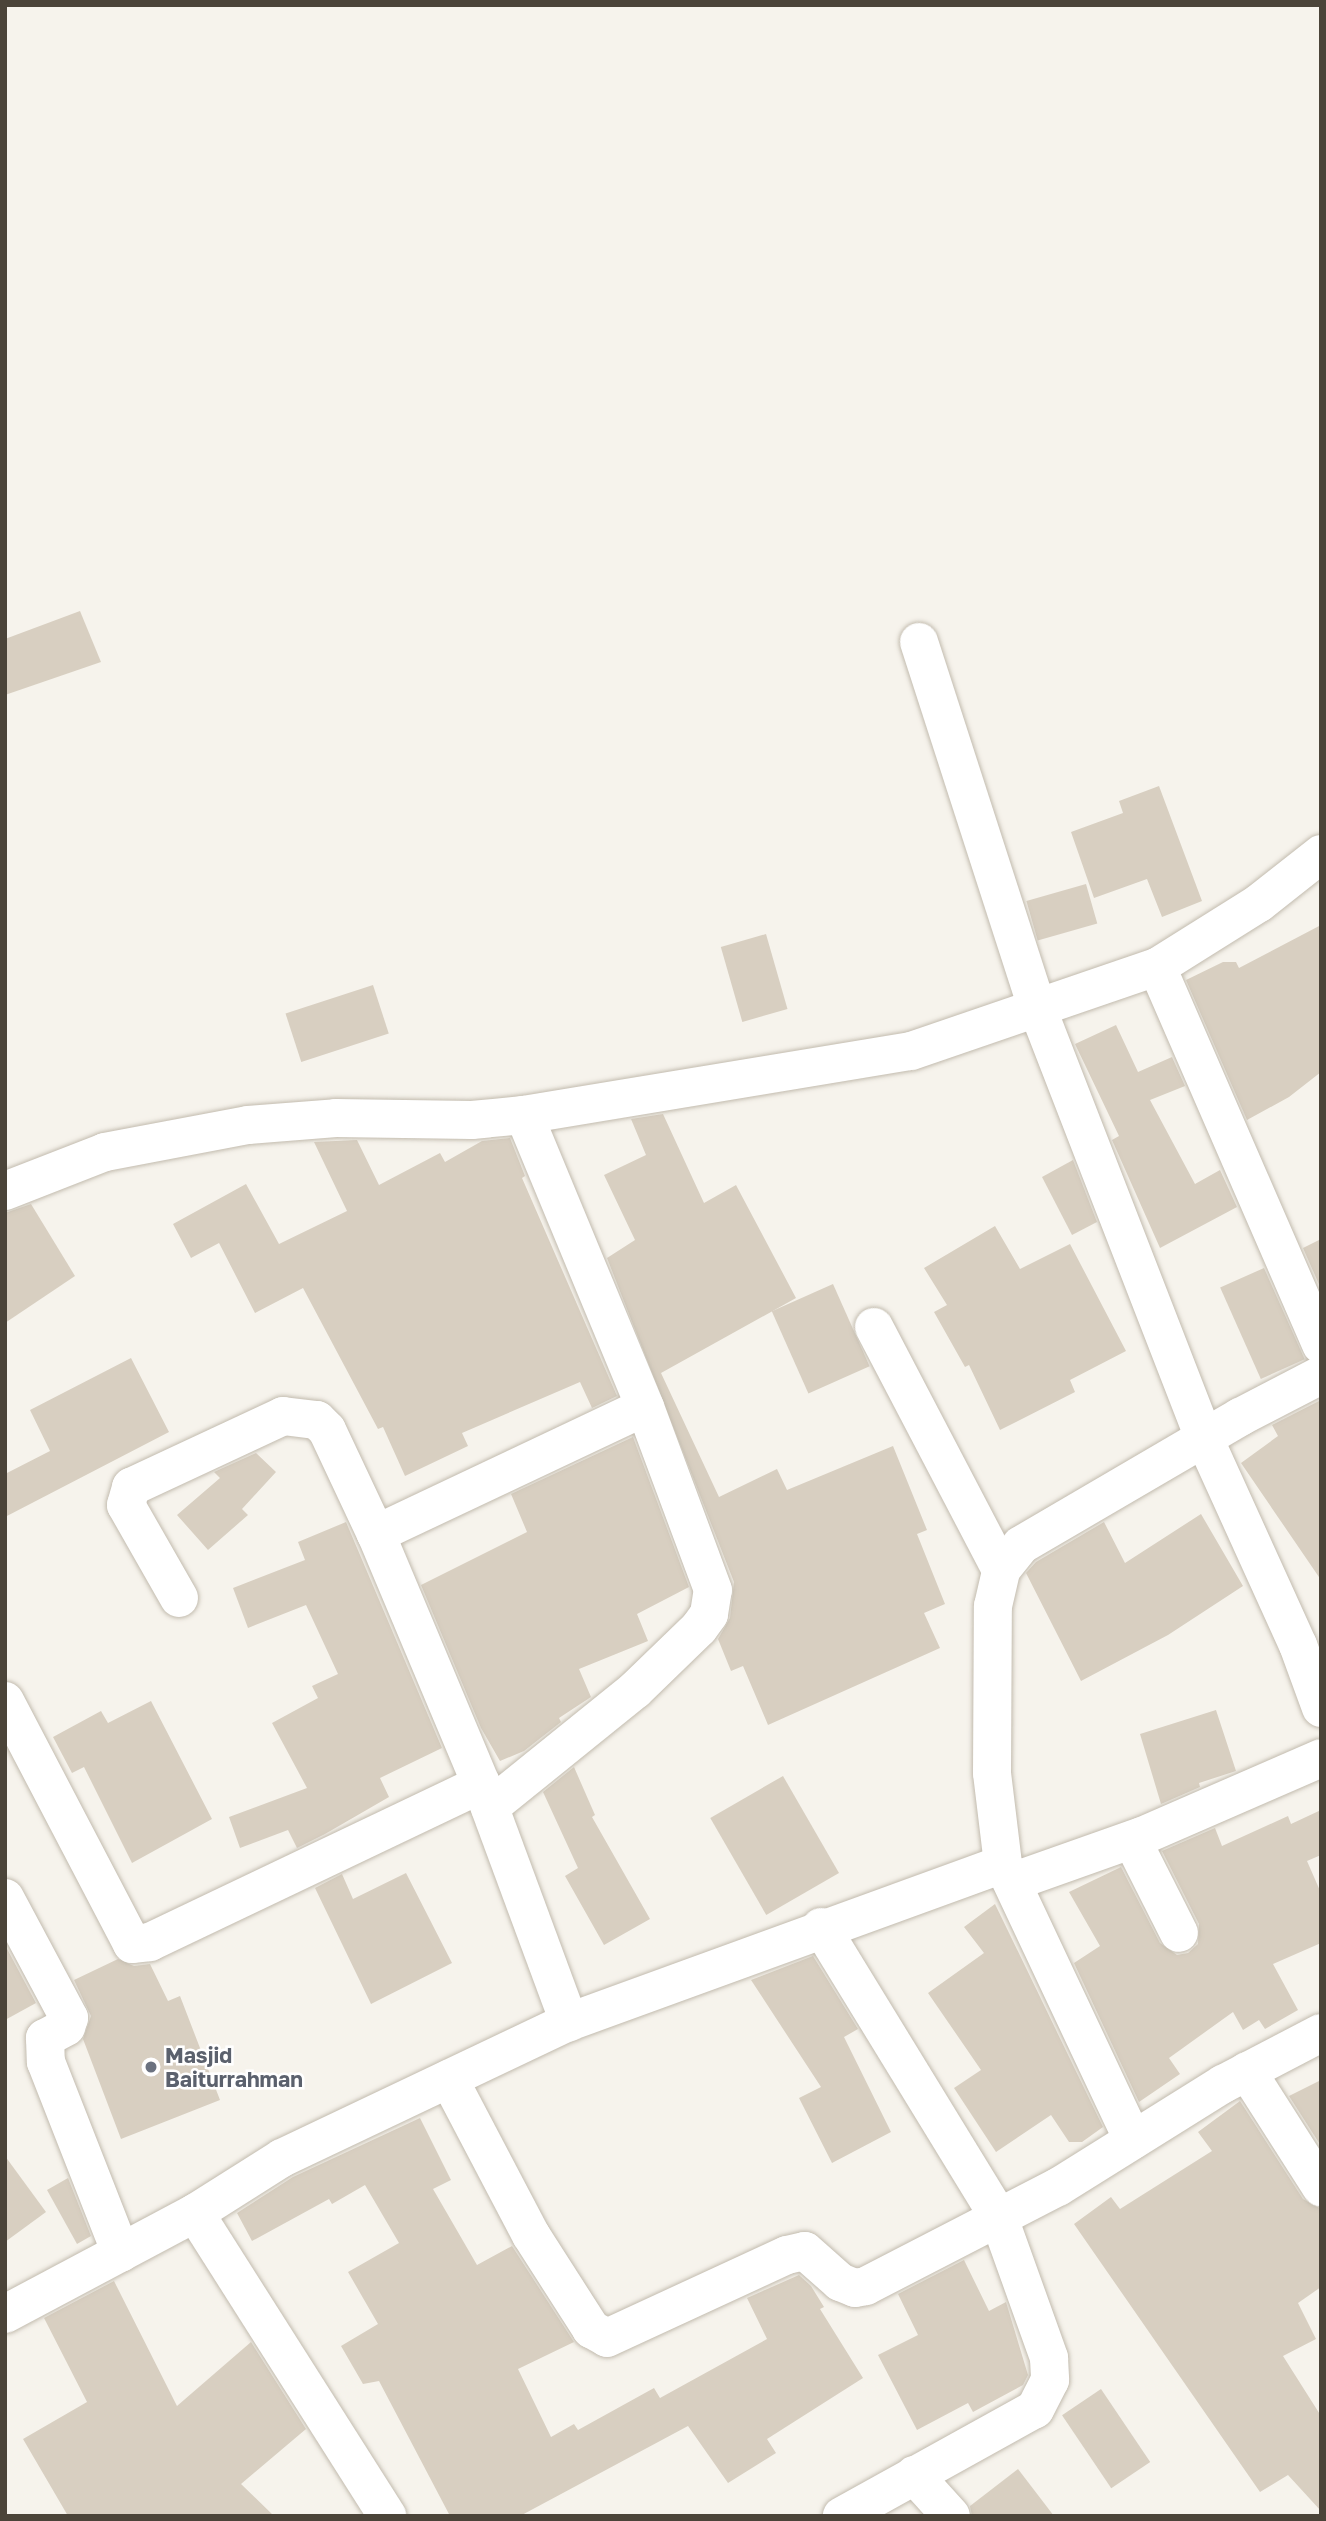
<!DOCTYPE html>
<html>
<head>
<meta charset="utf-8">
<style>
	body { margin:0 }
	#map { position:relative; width:1326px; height:2521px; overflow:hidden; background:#f6f3ec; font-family:"Golos Text",sans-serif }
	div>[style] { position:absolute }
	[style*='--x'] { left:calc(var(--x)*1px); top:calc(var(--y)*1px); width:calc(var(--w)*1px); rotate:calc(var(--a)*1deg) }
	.building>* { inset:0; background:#d8cfc1; transform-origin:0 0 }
	.roads { filter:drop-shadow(0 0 2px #c2bbae) drop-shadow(0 0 2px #c2bbae) }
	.minor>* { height:38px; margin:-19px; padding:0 19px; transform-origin:19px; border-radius:19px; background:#fff }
	.dots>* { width:19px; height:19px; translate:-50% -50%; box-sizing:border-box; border:4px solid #fff; border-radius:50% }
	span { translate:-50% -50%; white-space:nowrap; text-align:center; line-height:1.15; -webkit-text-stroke:5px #fff; paint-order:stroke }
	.worship-label { font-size:21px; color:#5b616d; font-weight:700 }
	.left { translate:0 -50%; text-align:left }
	.frame { position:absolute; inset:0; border:7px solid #4b4439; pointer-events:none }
</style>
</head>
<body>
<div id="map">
	<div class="building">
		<i style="clip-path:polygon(80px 611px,101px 662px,5px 695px,5px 639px)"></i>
		<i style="clip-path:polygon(1159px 786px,1202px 901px,1162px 917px,1147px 879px,1094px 898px,1071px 832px,1123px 813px,1119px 801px)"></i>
		<i style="left:1086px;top:884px;width:41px;height:62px;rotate:74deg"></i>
		<i style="clip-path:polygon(1321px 925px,1321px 1072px,1289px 1097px,1247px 1120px,1186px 980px,1223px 962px,1236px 962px,1239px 968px)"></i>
		<i style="left:766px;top:934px;width:78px;height:47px;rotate:74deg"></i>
		<i style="left:373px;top:985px;width:51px;height:92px;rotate:72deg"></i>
		<i style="clip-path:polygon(1116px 1025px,1138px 1072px,1172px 1057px,1185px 1086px,1150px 1100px,1195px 1184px,1220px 1170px,1237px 1207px,1160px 1248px,1112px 1140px,1119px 1136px,1075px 1044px)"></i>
		<i style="clip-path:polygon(663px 1114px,704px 1203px,736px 1185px,796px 1298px,661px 1373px,719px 1497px,777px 1469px,787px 1490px,893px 1446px,927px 1530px,917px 1534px,945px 1604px,924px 1613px,940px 1648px,768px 1725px,743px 1666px,731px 1671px,718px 1639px,730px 1618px,734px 1582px,607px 1258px,635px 1240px,604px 1175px,646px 1155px,631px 1119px)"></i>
		<i style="clip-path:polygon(510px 1138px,525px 1176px,522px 1178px,617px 1396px,592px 1408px,580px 1382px,462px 1433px,468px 1446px,405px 1476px,383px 1427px,378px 1429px,303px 1288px,255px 1313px,219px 1243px,191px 1258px,173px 1224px,246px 1184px,279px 1244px,347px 1211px,314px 1142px,357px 1140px,379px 1185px,440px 1153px,445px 1162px,482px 1141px)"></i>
		<i style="clip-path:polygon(1073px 1160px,1097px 1222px,1072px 1235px,1042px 1177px)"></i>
		<i style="clip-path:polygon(31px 1204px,75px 1276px,5px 1323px,5px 1213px)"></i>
		<i style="clip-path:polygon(995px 1226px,1020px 1269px,1070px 1244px,1126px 1351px,1070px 1380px,1075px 1392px,1000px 1430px,969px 1365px,965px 1367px,934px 1312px,947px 1305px,924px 1268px)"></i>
		<i style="clip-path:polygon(1321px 1239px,1321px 1289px,1303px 1248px)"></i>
		<i style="left:1264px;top:1268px;width:100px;height:48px;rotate:66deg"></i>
		<i style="left:833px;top:1284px;width:90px;height:67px;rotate:66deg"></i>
		<i style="clip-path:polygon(131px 1358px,169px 1432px,5px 1517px,5px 1474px,50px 1451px,30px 1410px)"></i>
		<i style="clip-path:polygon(1321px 1400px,1321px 1580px,1241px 1463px,1278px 1436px,1272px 1425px)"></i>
		<i style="clip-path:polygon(633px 1437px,689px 1587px,637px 1614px,648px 1641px,579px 1669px,591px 1697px,559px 1718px,561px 1722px,524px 1751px,500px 1761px,481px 1728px,421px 1585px,527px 1532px,511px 1494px)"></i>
		<i style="clip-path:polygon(256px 1453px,276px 1472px,242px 1509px,248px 1515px,208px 1550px,177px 1515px,220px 1478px,214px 1472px)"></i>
		<i style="clip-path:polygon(1201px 1514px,1243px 1586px,1168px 1635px,1081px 1681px,1026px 1573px,1036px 1562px,1104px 1522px,1125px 1563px)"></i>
		<i style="clip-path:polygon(346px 1522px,442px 1748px,380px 1778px,389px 1797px,325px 1834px,297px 1848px,288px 1830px,240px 1848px,229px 1817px,307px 1788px,272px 1723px,318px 1698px,312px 1686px,338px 1674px,306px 1605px,248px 1628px,233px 1588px,305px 1560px,298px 1542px)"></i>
		<i style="clip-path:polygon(151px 1701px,212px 1819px,132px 1863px,84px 1767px,72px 1773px,53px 1737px,101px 1711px,108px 1723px)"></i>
		<i style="clip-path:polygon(1216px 1710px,1236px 1771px,1199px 1783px,1200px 1787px,1161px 1804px,1140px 1734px)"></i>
		<i style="clip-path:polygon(574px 1767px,595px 1815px,592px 1817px,650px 1919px,604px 1945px,565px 1876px,578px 1868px,543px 1792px)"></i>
		<i style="left:783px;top:1776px;width:112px;height:84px;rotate:60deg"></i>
		<i style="clip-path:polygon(1321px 1810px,1321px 1855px,1307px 1861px,1321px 1893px,1321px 1943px,1273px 1964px,1298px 2010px,1265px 2029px,1259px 2020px,1243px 2030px,1233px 2012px,1169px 2058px,1180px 2074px,1139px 2102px,1074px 1963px,1100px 1946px,1069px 1892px,1121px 1867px,1160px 1943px,1177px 1955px,1188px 1953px,1198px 1944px,1199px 1924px,1162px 1851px,1215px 1828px,1222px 1846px,1288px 1816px,1291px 1824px)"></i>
		<i style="clip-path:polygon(406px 1873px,452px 1963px,371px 2004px,315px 1888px,342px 1874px,353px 1899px)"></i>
		<i style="clip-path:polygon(995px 1904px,1103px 2127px,1082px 2142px,1069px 2142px,1051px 2115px,996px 2152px,954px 2088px,981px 2070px,928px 1993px,984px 1953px,964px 1927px)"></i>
		<i style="clip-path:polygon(5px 1945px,36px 2003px,5px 2020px)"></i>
		<i style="clip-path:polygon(813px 1956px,858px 2029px,844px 2037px,891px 2132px,832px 2163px,799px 2098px,821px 2087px,751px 1980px)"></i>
		<i style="clip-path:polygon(118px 1959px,134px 1966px,150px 1964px,168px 2001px,180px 1996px,220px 2100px,121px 2139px,83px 2039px,91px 2016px,74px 1980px)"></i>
		<i style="clip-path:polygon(1321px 2080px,1321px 2146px,1289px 2096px)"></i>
		<i style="clip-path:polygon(1240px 2101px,1303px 2199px,1321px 2209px,1321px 2287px,1298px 2303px,1316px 2339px,1283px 2356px,1321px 2416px,1321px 2511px,1288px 2475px,1260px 2492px,1074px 2224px,1111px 2197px,1120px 2209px,1212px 2151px,1198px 2132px)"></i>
		<i style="clip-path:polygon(420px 2118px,451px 2180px,433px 2189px,477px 2265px,512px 2246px,574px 2342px,518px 2369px,551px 2437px,574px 2424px,578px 2430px,654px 2388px,660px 2398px,767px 2339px,747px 2298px,799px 2275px,811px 2286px,824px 2307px,820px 2309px,863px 2378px,767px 2439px,776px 2453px,728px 2483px,688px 2426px,520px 2516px,450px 2516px,379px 2381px,363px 2384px,341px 2346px,378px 2324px,348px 2272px,399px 2243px,365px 2185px,332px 2204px,329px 2199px,252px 2241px,237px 2213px,293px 2177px)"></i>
		<i style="clip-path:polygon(5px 2156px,46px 2212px,5px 2242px)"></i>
		<i style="clip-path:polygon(68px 2178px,91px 2236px,77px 2244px,47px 2190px)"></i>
		<i style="clip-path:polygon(964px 2260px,989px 2311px,1006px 2302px,1028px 2375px,1023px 2385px,973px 2412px,968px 2403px,917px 2430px,878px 2355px,918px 2335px,898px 2294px)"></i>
		<i style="clip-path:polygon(114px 2281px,177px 2406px,251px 2342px,306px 2429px,241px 2484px,274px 2516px,68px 2516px,23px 2439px,87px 2402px,44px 2318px)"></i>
		<i style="left:1101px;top:2389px;width:88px;height:47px;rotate:56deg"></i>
		<i style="clip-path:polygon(1018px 2469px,1054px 2516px,972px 2516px,970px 2506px)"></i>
	</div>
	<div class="roads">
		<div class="minor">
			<i style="--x:919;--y:642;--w:387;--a:72.1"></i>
			<i style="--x:1038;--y:1010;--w:459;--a:68.8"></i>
			<i style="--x:1204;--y:1438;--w:227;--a:65.6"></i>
			<i style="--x:1298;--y:1645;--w:67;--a:69.9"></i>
			<i style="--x:1157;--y:967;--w:412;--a:66.5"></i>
			<i style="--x:5;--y:1191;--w:107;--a:-21.3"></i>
			<i style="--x:105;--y:1152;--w:146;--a:-10.7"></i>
			<i style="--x:248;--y:1125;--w:88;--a:-4.5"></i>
			<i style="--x:336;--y:1118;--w:136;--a:0.8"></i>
			<i style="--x:472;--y:1120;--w:52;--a:-5.5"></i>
			<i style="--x:524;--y:1115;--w:392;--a:-9.4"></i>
			<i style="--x:911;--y:1051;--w:260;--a:-18.9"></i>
			<i style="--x:1157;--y:967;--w:120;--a:-32.1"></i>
			<i style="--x:1259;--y:903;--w:79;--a:-38.3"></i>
			<i style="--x:874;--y:1327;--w:274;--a:62.4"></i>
			<i style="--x:376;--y:1534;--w:297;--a:-25.3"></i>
			<i style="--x:179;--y:1598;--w:107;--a:-119.7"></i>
			<i style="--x:126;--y:1505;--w:19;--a:-74"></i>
			<i style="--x:131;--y:1487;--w:168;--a:-25"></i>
			<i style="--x:283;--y:1416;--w:34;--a:7"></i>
			<i style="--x:317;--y:1420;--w:14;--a:45"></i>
			<i style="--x:327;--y:1430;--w:115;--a:64.8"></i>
			<i style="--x:376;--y:1534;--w:271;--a:67.2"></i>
			<i style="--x:481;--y:1784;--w:254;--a:69.7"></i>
			<i style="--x:5;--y:1701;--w:274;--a:62.4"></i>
			<i style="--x:132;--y:1944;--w:18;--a:-6"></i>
			<i style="--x:150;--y:1942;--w:367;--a:-25.5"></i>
			<i style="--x:490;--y:1807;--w:186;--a:-38.9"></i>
			<i style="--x:635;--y:1690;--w:89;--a:-44.1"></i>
			<i style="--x:699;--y:1628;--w:17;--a:-54"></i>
			<i style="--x:709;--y:1614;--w:24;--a:-81"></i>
			<i style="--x:713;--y:1590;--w:195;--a:-110.4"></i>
			<i style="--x:645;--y:1407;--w:316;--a:-112.5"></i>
			<i style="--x:1132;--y:1840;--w:104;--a:63.2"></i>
			<i style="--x:1003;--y:1864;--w:305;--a:64.8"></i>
			<i style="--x:1012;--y:1882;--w:138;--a:-19.5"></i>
			<i style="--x:1142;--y:1836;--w:195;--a:-23.5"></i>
			<i style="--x:5;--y:1898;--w:136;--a:61.9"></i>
			<i style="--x:69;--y:2018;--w:9;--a:108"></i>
			<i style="--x:66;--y:2027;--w:24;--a:152"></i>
			<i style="--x:45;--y:2038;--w:24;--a:88"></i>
			<i style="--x:46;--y:2062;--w:205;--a:68.6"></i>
			<i style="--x:821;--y:1927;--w:341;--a:58.5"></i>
			<i style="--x:999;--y:2218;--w:149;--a:70.3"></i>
			<i style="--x:1049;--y:2358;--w:22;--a:87"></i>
			<i style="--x:1050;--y:2380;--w:33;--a:117"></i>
			<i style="--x:1035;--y:2409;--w:221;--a:151"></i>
			<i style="--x:1247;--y:2071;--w:138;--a:57.5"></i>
			<i style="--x:449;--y:2079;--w:176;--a:62.3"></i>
			<i style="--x:531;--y:2235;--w:112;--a:57.4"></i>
			<i style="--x:591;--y:2329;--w:18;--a:29"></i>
			<i style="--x:607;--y:2338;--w:198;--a:-24.8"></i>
			<i style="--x:787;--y:2255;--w:18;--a:-13"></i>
			<i style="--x:805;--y:2251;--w:47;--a:41.5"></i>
			<i style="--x:840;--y:2282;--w:16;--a:22"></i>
			<i style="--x:855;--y:2288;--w:11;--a:-10"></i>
			<i style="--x:866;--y:2286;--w:216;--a:-27.3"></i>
			<i style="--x:1058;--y:2187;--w:195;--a:-32"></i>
			<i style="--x:1223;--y:2084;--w:110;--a:-27.5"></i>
			<i style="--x:195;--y:2213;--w:359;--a:57.6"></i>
			<i style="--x:5;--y:2314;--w:215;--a:-28"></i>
			<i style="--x:195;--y:2213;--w:103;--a:-32.3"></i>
			<i style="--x:282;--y:2158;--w:318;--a:-25.4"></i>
			<i style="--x:569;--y:2022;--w:462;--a:-20"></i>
			<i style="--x:1003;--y:1864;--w:92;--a:-96.9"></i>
			<i style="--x:992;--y:1773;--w:167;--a:-89.7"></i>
			<i style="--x:993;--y:1606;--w:37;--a:-77"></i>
			<i style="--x:1001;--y:1570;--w:32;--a:-51"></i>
			<i style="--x:1021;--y:1545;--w:254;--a:-30.3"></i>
			<i style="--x:1240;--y:1417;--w:91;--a:-27.4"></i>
			<i style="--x:914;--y:2475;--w:55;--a:47.9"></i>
		</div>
	</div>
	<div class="dots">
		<i style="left:151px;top:2067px;background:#6b7280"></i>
	</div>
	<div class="worship-label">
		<span class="left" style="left:165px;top:2067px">Masjid<br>Baiturrahman</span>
	</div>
	<div class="frame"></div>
</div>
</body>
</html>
